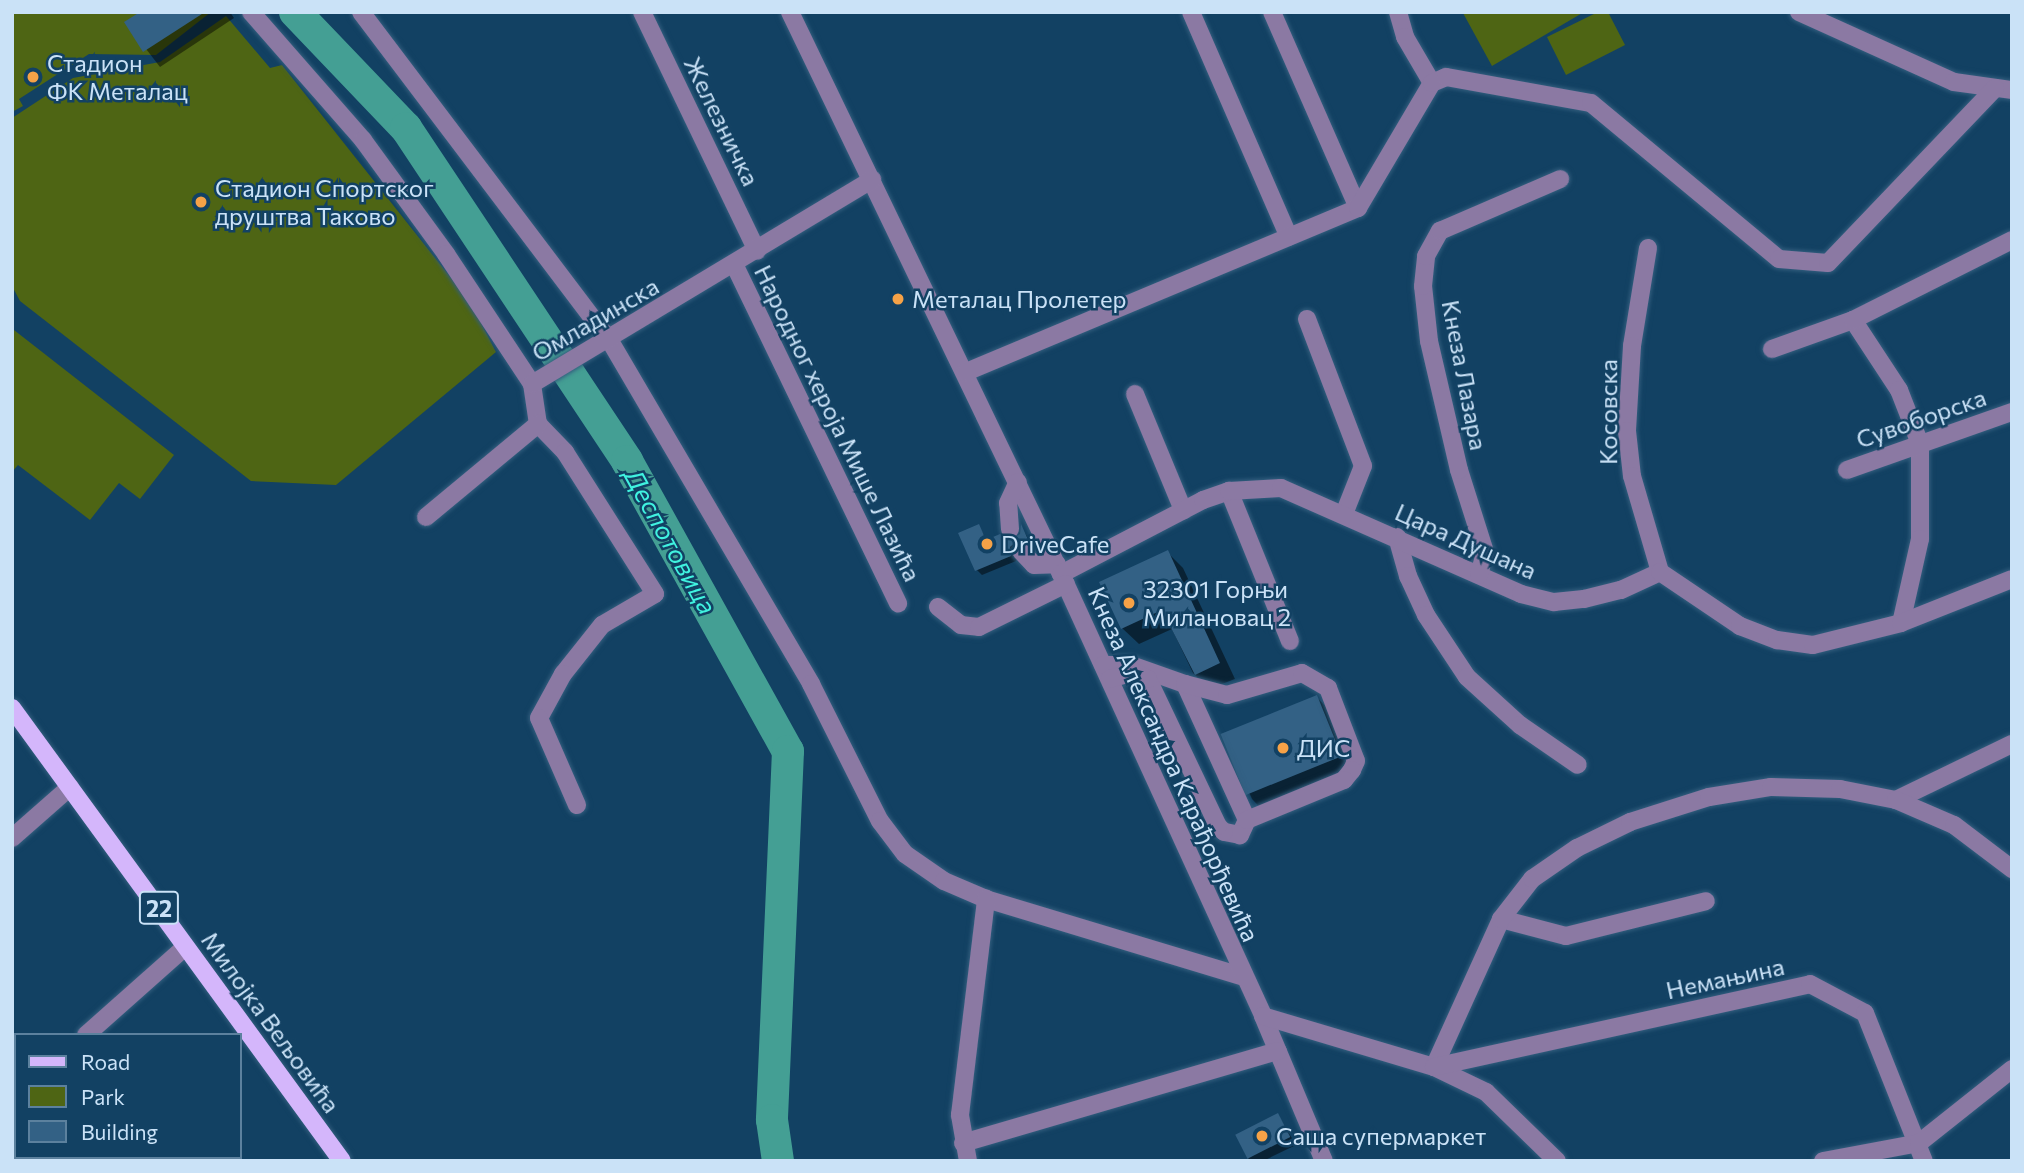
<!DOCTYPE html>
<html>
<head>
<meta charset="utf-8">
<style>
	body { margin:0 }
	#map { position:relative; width:2024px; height:1173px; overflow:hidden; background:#124163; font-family:Commissioner,sans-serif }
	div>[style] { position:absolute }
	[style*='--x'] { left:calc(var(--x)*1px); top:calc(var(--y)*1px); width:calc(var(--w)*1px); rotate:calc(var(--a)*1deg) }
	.green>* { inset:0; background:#4e6514 }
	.shadow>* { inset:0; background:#0007 }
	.river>* { height:32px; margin:-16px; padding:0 16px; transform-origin:16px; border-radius:16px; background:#449f94 }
	.building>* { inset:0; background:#336185; transform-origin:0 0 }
	.roads { filter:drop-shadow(0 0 2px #335e7e) drop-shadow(0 0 2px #335e7e) }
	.minor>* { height:18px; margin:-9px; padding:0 9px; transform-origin:9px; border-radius:9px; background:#8b79a3 }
	.major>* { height:18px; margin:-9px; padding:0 9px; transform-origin:9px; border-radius:9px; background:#d4b6fb }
	.dots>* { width:19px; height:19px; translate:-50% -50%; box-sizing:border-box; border:4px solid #124163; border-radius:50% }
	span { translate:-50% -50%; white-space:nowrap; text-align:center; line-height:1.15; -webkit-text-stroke:5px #124163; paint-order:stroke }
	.shield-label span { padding:2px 5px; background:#124163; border:2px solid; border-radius:5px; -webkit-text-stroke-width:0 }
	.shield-label { font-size:23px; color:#cae2f7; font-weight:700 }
	.poi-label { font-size:24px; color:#cae2f7 }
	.left { translate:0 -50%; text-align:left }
	.street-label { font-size:24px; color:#cae2f7 }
	.water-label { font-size:26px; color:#40f3e0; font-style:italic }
	.frame { position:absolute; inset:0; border:14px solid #cae2f7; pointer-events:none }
	.legend { position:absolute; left:14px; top:1033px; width:228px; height:126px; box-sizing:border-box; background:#124163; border:2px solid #5c819e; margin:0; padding:9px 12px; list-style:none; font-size:21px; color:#cae2f7 }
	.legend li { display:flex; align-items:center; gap:14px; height:35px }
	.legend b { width:35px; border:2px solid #5c819e }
</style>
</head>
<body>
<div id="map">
	<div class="green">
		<i style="clip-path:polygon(12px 12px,211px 12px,156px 55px,89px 54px,19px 99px,23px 106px,12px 112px)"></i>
		<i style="clip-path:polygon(1584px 12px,1492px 66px,1463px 13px,1465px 12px)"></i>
		<i style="clip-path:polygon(1598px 12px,1608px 12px,1625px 45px,1566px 75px,1547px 37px)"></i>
		<i style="clip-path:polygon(226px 16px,270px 68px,282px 65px,470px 302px,496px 352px,336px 485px,251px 481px,20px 301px,12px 286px,12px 118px,73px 78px,160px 62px)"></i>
		<i style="clip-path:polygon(14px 330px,174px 455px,140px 499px,119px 483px,90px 520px,18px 465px,12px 472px)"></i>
	</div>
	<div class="shadow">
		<i style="clip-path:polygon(143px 12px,230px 12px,234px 18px,160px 67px,126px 23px)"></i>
		<i style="clip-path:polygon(978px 526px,988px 541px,1012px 542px,1022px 535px,1022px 528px,1034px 549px,1019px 547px,1016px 561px,982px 575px,977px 570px)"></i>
		<i style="clip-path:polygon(1167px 552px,1183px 568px,1235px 679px,1209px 689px,1193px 673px,1172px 629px,1139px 644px,1122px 628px)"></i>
		<i style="clip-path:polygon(1316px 697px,1333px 713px,1357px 772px,1268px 816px,1252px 799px,1226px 741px)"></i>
		<i style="clip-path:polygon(1278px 1115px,1296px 1145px,1263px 1161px,1251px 1161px,1247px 1157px)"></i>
	</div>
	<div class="river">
		<i style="--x:295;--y:12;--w:161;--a:46.3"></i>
		<i style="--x:406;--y:128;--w:400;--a:56.4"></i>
		<i style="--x:627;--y:461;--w:332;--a:61"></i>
		<i style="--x:788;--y:751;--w:369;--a:92.5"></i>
		<i style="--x:772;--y:1120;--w:41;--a:81.7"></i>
	</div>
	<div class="building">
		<i style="clip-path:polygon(140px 12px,205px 12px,143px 52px,124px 22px)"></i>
		<i style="clip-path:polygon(979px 524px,986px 540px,1000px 534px,1010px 540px,1020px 534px,1021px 524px,1030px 544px,1018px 540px,1010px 547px,1011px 556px,975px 571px,958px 533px)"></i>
		<i style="clip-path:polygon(1168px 550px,1220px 663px,1195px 675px,1162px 610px,1121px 629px,1099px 582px)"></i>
		<i style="left:1317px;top:695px;width:66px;height:104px;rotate:68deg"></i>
		<i style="left:1278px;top:1113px;width:27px;height:48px;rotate:63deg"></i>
	</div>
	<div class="roads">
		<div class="minor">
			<i style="--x:251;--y:12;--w:170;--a:48.8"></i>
			<i style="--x:363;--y:140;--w:141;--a:53.9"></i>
			<i style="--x:446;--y:254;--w:156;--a:56.5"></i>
			<i style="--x:532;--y:384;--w:40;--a:81.5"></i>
			<i style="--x:538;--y:424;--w:39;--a:46"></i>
			<i style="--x:565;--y:452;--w:168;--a:57.6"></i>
			<i style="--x:655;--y:594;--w:61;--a:149.7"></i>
			<i style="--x:602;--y:625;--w:63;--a:128.5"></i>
			<i style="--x:563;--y:674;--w:50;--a:118.6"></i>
			<i style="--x:539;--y:718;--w:95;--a:66.4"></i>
			<i style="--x:361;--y:12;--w:413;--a:52.9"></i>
			<i style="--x:610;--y:341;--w:398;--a:59.6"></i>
			<i style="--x:811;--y:684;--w:153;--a:63.3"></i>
			<i style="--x:880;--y:821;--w:41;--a:52.9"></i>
			<i style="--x:905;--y:854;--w:47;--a:34.7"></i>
			<i style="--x:944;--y:881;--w:46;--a:23.2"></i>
			<i style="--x:986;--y:899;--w:270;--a:16.8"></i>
			<i style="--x:642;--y:12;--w:265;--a:64.3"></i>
			<i style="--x:790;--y:12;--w:624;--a:64.26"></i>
			<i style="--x:1061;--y:574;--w:486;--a:65.4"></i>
			<i style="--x:1263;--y:1016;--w:157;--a:67.2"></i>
			<i style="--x:1191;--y:12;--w:245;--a:66.5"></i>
			<i style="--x:1272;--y:12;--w:214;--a:66.3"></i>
			<i style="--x:1398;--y:12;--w:26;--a:74"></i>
			<i style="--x:1405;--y:37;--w:53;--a:59.6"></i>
			<i style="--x:1799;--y:12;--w:170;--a:24.3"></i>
			<i style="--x:1954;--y:82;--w:59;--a:7.9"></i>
			<i style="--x:1648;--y:248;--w:99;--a:99.3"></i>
			<i style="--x:1632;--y:346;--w:85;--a:93.4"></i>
			<i style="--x:1627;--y:431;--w:45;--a:83.7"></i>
			<i style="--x:1632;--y:476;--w:100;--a:73.7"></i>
			<i style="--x:734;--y:264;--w:377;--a:64.2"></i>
			<i style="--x:1307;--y:319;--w:157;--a:69.1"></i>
			<i style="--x:1363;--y:466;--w:52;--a:111.6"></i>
			<i style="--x:1853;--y:320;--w:84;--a:56.7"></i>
			<i style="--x:1899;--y:390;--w:58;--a:68.7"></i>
			<i style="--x:1920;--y:444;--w:95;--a:90"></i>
			<i style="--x:1920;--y:539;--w:86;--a:102.7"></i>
			<i style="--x:1772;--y:349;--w:86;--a:-19.7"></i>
			<i style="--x:1853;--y:320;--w:178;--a:-26.7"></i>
			<i style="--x:966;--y:372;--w:425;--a:-22.7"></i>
			<i style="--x:1358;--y:208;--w:145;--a:-59.4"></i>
			<i style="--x:1432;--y:83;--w:15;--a:-23"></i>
			<i style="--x:1446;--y:77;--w:147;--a:10.2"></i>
			<i style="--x:1591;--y:103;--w:244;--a:39.7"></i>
			<i style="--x:1779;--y:259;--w:49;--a:4.7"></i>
			<i style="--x:1828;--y:263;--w:242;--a:-46.3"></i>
			<i style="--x:532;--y:384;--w:397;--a:-31"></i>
			<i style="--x:1135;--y:394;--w:126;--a:67.5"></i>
			<i style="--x:1847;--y:470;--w:175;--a:-19.4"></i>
			<i style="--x:1229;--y:491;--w:162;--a:67.9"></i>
			<i style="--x:426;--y:517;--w:146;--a:-39.7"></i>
			<i style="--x:1010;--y:529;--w:26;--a:-94"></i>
			<i style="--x:1008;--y:503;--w:23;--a:-65"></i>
			<i style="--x:1397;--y:537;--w:41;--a:74.2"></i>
			<i style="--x:1408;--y:576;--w:43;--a:65.2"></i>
			<i style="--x:1426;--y:615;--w:74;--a:56.5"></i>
			<i style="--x:1467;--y:677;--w:72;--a:42.2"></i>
			<i style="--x:1520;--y:725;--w:70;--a:34.6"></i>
			<i style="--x:1021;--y:551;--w:19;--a:47"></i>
			<i style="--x:1034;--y:565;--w:23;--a:-2"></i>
			<i style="--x:1061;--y:574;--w:160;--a:-27.5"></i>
			<i style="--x:1203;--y:500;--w:28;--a:-19"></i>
			<i style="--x:1229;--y:491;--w:52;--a:-3.3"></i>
			<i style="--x:1281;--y:488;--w:262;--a:23.8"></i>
			<i style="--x:1521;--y:594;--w:34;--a:14"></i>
			<i style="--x:1554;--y:602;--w:30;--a:-6"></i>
			<i style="--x:1584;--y:599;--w:38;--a:-14"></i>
			<i style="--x:1621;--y:590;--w:43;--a:-24.8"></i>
			<i style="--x:1660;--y:572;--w:97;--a:34"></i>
			<i style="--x:1740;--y:626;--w:40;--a:21"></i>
			<i style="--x:1777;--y:640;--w:36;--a:8"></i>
			<i style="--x:1813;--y:645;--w:91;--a:-14"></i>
			<i style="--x:1901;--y:623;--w:119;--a:-21.6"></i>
			<i style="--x:1479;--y:575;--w:24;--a:-75"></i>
			<i style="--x:1485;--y:552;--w:86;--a:-107.6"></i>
			<i style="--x:1459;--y:470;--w:132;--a:-103.1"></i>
			<i style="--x:1429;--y:341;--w:55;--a:-96.2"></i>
			<i style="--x:1423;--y:286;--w:30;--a:-84"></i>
			<i style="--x:1426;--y:256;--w:29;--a:-61"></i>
			<i style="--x:1440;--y:231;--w:131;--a:-23.4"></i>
			<i style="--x:938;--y:607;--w:29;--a:38"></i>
			<i style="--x:961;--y:625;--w:18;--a:6"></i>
			<i style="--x:979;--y:627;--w:97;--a:-26.3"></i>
			<i style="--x:1103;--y:665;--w:28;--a:0"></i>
			<i style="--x:1131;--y:665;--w:57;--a:19.4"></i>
			<i style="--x:1185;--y:684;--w:149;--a:65.5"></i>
			<i style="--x:1247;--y:820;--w:17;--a:115"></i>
			<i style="--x:1240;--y:835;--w:16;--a:-169"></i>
			<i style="--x:1224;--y:832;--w:8;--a:-135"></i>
			<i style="--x:1218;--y:826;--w:163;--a:-115.5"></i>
			<i style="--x:1148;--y:679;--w:16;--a:-153"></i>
			<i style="--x:1134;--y:672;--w:25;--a:164"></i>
			<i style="--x:1185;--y:684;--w:43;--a:14.7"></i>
			<i style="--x:1227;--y:695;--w:78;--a:-16.3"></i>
			<i style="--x:1302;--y:673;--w:30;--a:30"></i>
			<i style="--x:1328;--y:688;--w:78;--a:69"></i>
			<i style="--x:1356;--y:761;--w:10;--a:114"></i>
			<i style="--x:1352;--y:770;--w:13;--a:129"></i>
			<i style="--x:1344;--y:780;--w:105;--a:157.6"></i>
			<i style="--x:1896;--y:800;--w:129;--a:-25.8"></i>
			<i style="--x:12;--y:838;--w:77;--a:-41.3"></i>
			<i style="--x:1501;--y:919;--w:67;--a:14.7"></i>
			<i style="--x:1566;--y:936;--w:144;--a:-14"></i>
			<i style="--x:1263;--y:1016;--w:178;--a:16.6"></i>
			<i style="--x:1434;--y:1067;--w:58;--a:25.7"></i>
			<i style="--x:1486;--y:1092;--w:99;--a:44.2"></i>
			<i style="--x:86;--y:1035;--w:132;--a:-41.6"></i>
			<i style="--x:1434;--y:1067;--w:162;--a:-65.6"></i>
			<i style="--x:1501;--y:919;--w:51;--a:-52.2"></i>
			<i style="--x:1532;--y:879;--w:55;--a:-34.6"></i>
			<i style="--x:1577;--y:848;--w:59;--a:-26.1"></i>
			<i style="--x:1630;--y:822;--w:83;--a:-17.6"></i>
			<i style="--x:1709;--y:797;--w:63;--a:-9.2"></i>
			<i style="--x:1771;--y:787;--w:69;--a:1.7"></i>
			<i style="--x:1840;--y:789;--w:57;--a:11.1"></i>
			<i style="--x:1896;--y:800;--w:63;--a:23.3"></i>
			<i style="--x:1954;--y:825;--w:73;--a:37.2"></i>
			<i style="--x:1434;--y:1067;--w:385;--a:-12.4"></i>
			<i style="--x:1810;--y:984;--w:62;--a:27.8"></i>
			<i style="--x:1865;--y:1013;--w:159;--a:68.3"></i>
			<i style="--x:12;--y:1102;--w:6;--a:-45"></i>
			<i style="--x:963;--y:1143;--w:328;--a:-16.3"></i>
			<i style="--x:968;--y:1161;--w:47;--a:-99.9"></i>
			<i style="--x:960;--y:1115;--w:218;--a:-83.1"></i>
			<i style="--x:1823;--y:1161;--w:98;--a:-10.6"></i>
			<i style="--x:1919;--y:1143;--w:119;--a:-38.5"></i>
		</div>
		<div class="major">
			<i style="--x:12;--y:708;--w:560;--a:53.93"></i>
		</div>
	</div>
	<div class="dots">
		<i style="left:33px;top:77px;background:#f6a247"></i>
		<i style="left:201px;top:202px;background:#f6a247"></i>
		<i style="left:898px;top:299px;background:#f6a247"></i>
		<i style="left:987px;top:544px;background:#f6a247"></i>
		<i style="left:1129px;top:603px;background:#f6a247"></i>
		<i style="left:1283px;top:748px;background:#f6a247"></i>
		<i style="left:1262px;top:1136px;background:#f6a247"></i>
	</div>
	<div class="shield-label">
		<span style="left:159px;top:908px">22</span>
	</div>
	<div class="poi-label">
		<span class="left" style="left:47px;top:77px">Стадион<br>ФК Металац</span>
		<span class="left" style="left:215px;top:202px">Стадион Спортског<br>друштва Таково</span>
		<span class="left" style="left:912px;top:299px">Металац Пролетер</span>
		<span class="left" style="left:1001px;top:544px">DriveCafe</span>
		<span class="left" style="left:1143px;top:603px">32301 Горњи<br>Милановац 2</span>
		<span class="left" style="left:1297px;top:748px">ДИС</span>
		<span class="left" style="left:1276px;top:1136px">Саша супермаркет</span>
	</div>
	<div class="street-label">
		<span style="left:722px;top:121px;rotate:64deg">Железничка</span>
		<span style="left:595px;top:319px;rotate:-30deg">Омладинска</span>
		<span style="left:1465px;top:375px;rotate:79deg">Кнеза Лазара</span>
		<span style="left:1608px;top:412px;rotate:-90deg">Косовска</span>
		<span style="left:1921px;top:418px;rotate:-19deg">Сувоборска</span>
		<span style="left:838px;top:423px;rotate:64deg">Народног хероја Мише Лазића</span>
		<span style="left:1466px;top:541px;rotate:24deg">Цара Душана</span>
		<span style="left:1174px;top:764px;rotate:66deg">Кнеза Александра Карађорђевића</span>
		<span style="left:1725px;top:978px;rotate:-12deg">Немањина</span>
		<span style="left:271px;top:1022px;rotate:54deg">Милојка Вељовића</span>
	</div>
	<div class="water-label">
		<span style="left:671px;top:541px;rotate:61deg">Деспотовица</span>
	</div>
	<div class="frame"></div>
	<ul class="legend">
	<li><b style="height:9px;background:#d4b6fb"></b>Road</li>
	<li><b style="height:19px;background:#4e6514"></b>Park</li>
	<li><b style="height:19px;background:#336185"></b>Building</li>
	</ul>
</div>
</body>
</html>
